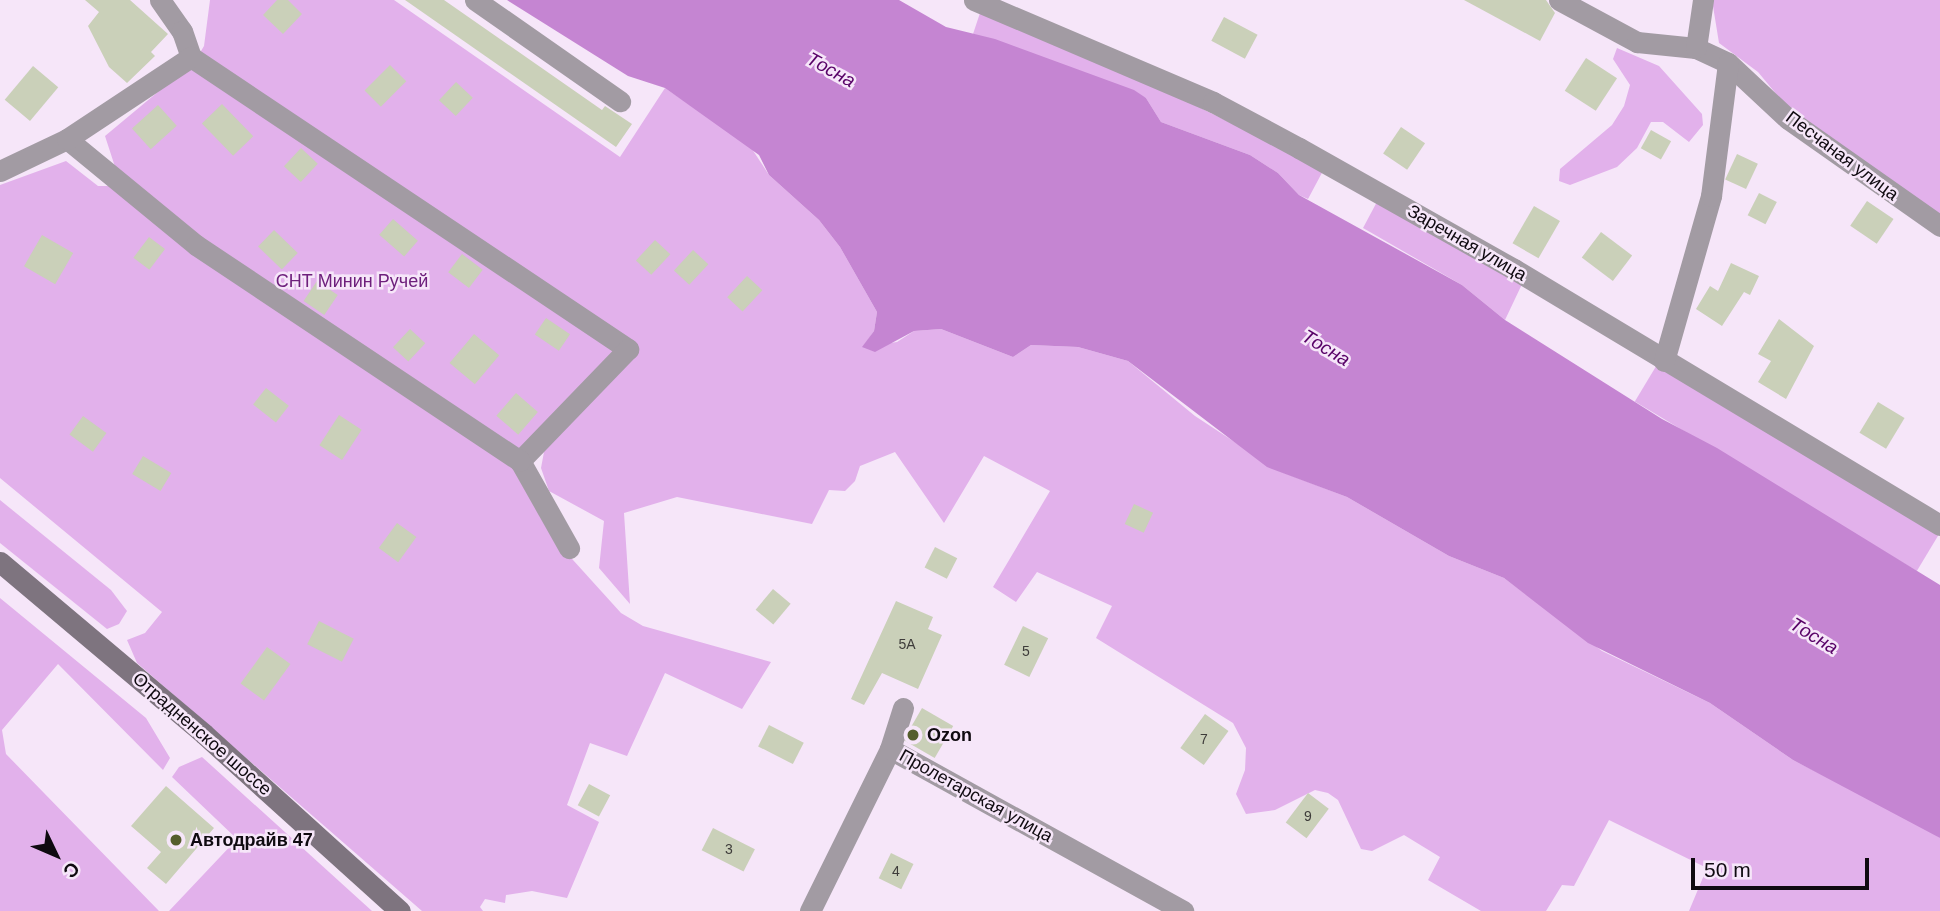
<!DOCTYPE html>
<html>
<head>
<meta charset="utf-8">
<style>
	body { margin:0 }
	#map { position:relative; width:1940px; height:911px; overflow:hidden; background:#f6e6f9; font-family:Arial,sans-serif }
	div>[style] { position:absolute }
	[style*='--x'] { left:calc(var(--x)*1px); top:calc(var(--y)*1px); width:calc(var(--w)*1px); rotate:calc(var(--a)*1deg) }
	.green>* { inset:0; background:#e2b1eb; transform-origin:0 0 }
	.water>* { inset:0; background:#c585d2 }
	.building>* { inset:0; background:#cad0b9; transform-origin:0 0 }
	.street>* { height:21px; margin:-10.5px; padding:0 10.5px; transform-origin:10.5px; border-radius:10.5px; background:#a29ba3 }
	.secondary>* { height:21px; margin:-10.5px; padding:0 10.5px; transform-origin:10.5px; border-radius:10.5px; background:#7e747f }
	.dots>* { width:19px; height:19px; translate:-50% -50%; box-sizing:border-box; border:4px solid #f6e6f9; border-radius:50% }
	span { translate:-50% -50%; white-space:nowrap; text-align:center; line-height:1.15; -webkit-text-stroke:5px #f6e6f9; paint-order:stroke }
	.number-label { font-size:14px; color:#3e3c3a }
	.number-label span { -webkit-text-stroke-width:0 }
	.street-label { font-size:18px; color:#0f0a10 }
	.park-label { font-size:18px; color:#6e207c }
	.poi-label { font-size:18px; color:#0f0a10; font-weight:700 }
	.left { translate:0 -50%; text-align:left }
	.water-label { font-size:19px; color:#580267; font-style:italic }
	.north { position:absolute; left:21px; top:820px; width:70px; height:70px; -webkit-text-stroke:5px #f6e6f9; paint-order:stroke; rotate:134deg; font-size:19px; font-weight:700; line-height:28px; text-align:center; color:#0f0a10 }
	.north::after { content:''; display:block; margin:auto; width:24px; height:32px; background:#0f0a10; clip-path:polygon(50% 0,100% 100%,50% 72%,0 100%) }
	.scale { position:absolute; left:1691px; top:858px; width:178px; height:32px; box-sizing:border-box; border:4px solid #0f0a10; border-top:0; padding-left:9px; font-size:21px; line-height:24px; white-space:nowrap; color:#0f0a10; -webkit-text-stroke:5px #f6e6f9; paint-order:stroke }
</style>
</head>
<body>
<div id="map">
	<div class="green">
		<i style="clip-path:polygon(210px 0,394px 0,620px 157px,665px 88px,750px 146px,769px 175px,819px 220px,840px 247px,877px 312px,874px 331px,863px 347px,897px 342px,914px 331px,941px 329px,1013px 357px,1031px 345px,1078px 347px,1128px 361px,1195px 416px,1279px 471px,1347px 497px,1449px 556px,1504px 578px,1602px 651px,1710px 703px,1793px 760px,1921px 825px,1940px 838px,1940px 911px,1689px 911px,1707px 868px,1609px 820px,1574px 886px,1562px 885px,1546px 911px,1481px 911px,1428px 880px,1440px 857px,1404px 835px,1372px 851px,1361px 849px,1338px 800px,1328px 793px,1315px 790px,1275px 810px,1246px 814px,1236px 794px,1245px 770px,1246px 748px,1233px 723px,1096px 638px,1112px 606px,1037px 572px,1016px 602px,993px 587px,1050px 491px,984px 456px,944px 523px,895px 452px,860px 466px,855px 481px,845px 491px,829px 490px,812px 524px,677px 497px,624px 513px,630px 604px,599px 568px,604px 521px,549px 491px,541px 468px,544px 452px,517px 476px,554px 539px,621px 613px,643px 626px,771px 662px,742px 709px,665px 673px,627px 756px,590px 743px,567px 805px,599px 822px,567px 898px,532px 891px,506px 895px,505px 903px,485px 899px,480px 907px,483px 911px,422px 911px,137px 663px,127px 640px,145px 633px,162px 612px,0 478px,0 185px,66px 161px,98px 186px,111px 186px,118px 176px,105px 136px,195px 61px,204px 46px)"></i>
		<i style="clip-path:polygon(1712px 0,1940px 0,1940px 214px,1792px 113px,1758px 72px,1719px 43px)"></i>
		<i style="clip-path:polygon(980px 13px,1146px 81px,1324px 169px,1308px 199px,1299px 195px,1278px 173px,1250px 155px,1161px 122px,1146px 98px,973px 34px)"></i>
		<i style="clip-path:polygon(1617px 48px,1659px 66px,1702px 114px,1703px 125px,1689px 142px,1663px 122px,1651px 122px,1637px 148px,1617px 167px,1570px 185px,1559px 181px,1560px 169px,1612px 125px,1624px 106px,1630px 85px,1613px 59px)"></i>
		<i style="clip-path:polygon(1379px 198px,1523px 282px,1505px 320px,1462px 285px,1363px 228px)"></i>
		<i style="left:1658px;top:363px;width:329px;height:45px;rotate:31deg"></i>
		<i style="clip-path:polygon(0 500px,111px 590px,127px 611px,119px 624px,107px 629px,0 543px)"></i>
		<i style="clip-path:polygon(0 598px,146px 718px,170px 758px,163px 770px,58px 664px,2px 730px,6px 754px,159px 911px,0 911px)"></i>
		<i style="clip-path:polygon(202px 757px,372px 911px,169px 911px,237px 839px,172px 777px,179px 767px)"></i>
	</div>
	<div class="water">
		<i style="clip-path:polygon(507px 0,899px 0,946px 27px,995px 39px,1134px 90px,1146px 98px,1161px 122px,1250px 155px,1278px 173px,1299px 195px,1462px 285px,1505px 320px,1662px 419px,1717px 448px,1940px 585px,1940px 838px,1793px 760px,1710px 703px,1588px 643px,1504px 578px,1449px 556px,1347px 497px,1267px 467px,1128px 361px,1078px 347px,1031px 345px,1013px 357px,941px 329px,914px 331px,875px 352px,862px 347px,874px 331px,877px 312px,840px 247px,819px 220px,769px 175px,759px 155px,665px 88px,628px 76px)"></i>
	</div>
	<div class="building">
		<i style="clip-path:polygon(85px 0,130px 0,168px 34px,151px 52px,155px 56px,127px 83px,109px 67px,88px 26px,99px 12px)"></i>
		<i style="clip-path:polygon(277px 0,288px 0,302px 14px,283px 34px,263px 15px)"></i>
		<i style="clip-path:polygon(405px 0,444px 0,602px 110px,605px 106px,632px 124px,616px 147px)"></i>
		<i style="clip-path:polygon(1464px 0,1546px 0,1555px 13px,1540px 41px)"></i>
		<i style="left:1224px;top:17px;width:38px;height:27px;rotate:28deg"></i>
		<i style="left:1586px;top:58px;width:37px;height:39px;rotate:33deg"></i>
		<i style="left:390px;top:65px;width:23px;height:36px;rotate:45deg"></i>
		<i style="left:33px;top:66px;width:33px;height:44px;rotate:40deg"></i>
		<i style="left:456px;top:82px;width:23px;height:25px;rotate:43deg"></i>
		<i style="left:222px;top:104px;width:45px;height:28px;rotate:46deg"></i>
		<i style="left:158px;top:105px;width:28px;height:35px;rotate:48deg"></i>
		<i style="left:1401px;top:127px;width:29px;height:32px;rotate:34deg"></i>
		<i style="left:1651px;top:130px;width:23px;height:21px;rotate:29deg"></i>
		<i style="left:301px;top:148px;width:23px;height:25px;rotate:43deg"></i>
		<i style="left:1737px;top:154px;width:23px;height:28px;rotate:25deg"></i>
		<i style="left:1759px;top:193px;width:20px;height:25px;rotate:27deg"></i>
		<i style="left:1867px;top:201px;width:32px;height:30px;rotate:34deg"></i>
		<i style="left:1534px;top:206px;width:30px;height:43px;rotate:30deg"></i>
		<i style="left:393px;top:219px;width:33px;height:21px;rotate:41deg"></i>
		<i style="left:274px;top:230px;width:33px;height:23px;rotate:44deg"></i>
		<i style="left:1601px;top:232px;width:39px;height:32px;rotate:37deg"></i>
		<i style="left:42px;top:235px;width:36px;height:36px;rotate:30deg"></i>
		<i style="left:149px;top:237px;width:20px;height:26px;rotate:37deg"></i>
		<i style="left:655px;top:240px;width:21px;height:28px;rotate:43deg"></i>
		<i style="left:693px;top:250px;width:21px;height:28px;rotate:43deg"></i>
		<i style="left:462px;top:254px;width:26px;height:23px;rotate:37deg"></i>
		<i style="clip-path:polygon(1731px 263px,1759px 276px,1750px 295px,1744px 292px,1722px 326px,1696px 309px,1710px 286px,1718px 291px)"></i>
		<i style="left:747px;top:276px;width:21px;height:29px;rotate:43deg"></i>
		<i style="left:317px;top:281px;width:25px;height:24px;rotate:34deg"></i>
		<i style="left:546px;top:318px;width:29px;height:20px;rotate:34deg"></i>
		<i style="clip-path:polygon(1779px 319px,1814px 346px,1786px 399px,1758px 382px,1771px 361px,1758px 354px)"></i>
		<i style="left:410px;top:329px;width:21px;height:25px;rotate:43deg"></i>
		<i style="left:474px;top:334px;width:33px;height:38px;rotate:40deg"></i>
		<i style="left:266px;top:388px;width:29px;height:21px;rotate:38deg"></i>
		<i style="left:516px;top:393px;width:29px;height:30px;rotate:41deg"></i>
		<i style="left:1878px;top:402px;width:31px;height:36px;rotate:31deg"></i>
		<i style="left:339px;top:415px;width:27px;height:36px;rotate:33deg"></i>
		<i style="left:83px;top:416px;width:29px;height:23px;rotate:36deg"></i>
		<i style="left:143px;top:456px;width:33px;height:21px;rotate:31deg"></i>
		<i style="left:1134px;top:504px;width:21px;height:22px;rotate:25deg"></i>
		<i style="left:397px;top:523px;width:24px;height:31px;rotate:36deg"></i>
		<i style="left:935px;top:547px;width:25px;height:23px;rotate:27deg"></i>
		<i style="left:773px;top:589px;width:23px;height:27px;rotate:40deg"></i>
		<i style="clip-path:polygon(896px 601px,933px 617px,928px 629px,942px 635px,918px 689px,882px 673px,864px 705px,851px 699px)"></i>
		<i style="left:319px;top:621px;width:39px;height:26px;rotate:27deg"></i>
		<i style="left:1023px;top:626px;width:28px;height:43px;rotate:26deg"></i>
		<i style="left:267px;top:647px;width:29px;height:45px;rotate:36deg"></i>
		<i style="left:922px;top:708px;width:36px;height:37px;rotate:30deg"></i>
		<i style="left:1205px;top:714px;width:29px;height:42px;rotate:36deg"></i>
		<i style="left:769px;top:725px;width:39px;height:24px;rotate:27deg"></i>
		<i style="left:589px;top:784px;width:24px;height:24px;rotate:28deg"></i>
		<i style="clip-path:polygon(166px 786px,214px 828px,166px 884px,147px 868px,161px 852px,131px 826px)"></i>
		<i style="left:1308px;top:793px;width:26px;height:37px;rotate:37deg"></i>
		<i style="left:713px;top:828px;width:47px;height:25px;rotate:27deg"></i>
		<i style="left:891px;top:853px;width:25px;height:28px;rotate:26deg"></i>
	</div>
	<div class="street">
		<i style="--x:160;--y:0;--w:38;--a:55"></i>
		<i style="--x:182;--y:31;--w:28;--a:71"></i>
		<i style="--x:191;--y:57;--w:526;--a:33.75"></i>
		<i style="--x:628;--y:349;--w:156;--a:134"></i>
		<i style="--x:520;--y:461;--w:100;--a:60.6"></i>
		<i style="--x:475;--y:0;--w:177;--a:34.9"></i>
		<i style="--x:974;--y:0;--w:260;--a:23.1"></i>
		<i style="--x:1213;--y:102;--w:98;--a:28.1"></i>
		<i style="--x:1299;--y:148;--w:247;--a:29.4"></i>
		<i style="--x:1514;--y:269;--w:497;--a:31"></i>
		<i style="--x:1559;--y:0;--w:89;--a:28.3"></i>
		<i style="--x:1637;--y:42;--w:59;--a:5.8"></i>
		<i style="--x:1696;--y:48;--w:35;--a:25"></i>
		<i style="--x:1728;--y:63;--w:82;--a:43"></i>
		<i style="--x:1788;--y:119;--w:186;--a:35.1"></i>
		<i style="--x:1696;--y:48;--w:49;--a:-81.7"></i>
		<i style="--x:67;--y:139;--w:167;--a:39.4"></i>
		<i style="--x:196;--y:245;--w:389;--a:33.7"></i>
		<i style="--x:0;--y:171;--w:74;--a:-25.5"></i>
		<i style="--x:67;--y:139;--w:149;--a:-33.5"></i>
		<i style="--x:1664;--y:361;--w:172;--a:-74.1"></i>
		<i style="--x:1711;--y:196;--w:134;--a:-82.7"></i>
		<i style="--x:890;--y:749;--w:335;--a:28.9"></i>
		<i style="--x:810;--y:911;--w:181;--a:-63.7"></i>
		<i style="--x:890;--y:749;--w:43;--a:-72.4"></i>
	</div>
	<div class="secondary">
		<i style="--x:0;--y:562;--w:267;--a:40.1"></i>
		<i style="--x:204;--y:734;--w:264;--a:42.1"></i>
	</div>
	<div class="dots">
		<i style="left:913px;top:735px;background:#545d2c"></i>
		<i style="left:176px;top:840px;background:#545d2c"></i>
	</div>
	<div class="number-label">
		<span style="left:907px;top:644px">5А</span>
		<span style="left:1026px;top:651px">5</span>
		<span style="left:1204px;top:739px">7</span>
		<span style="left:1308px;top:816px">9</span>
		<span style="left:729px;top:849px">3</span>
		<span style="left:896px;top:871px">4</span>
	</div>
	<div class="street-label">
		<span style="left:1842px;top:156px;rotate:37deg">Песчаная улица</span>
		<span style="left:1467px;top:243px;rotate:30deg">Заречная улица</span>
		<span style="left:202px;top:734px;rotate:41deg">Отрадненское шоссе</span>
		<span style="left:976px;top:796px;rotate:29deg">Пролетарская улица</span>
	</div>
	<div class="park-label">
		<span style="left:352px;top:281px">СНТ Минин Ручей</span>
	</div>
	<div class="poi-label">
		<span class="left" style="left:927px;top:735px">Ozon</span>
		<span class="left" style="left:190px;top:840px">Автодрайв 47</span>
	</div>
	<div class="water-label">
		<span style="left:831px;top:70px;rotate:29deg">Тосна</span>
		<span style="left:1326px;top:348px;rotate:31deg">Тосна</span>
		<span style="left:1814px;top:636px;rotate:31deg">Тосна</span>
	</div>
	<div class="north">С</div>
	<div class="scale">50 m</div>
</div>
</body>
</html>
